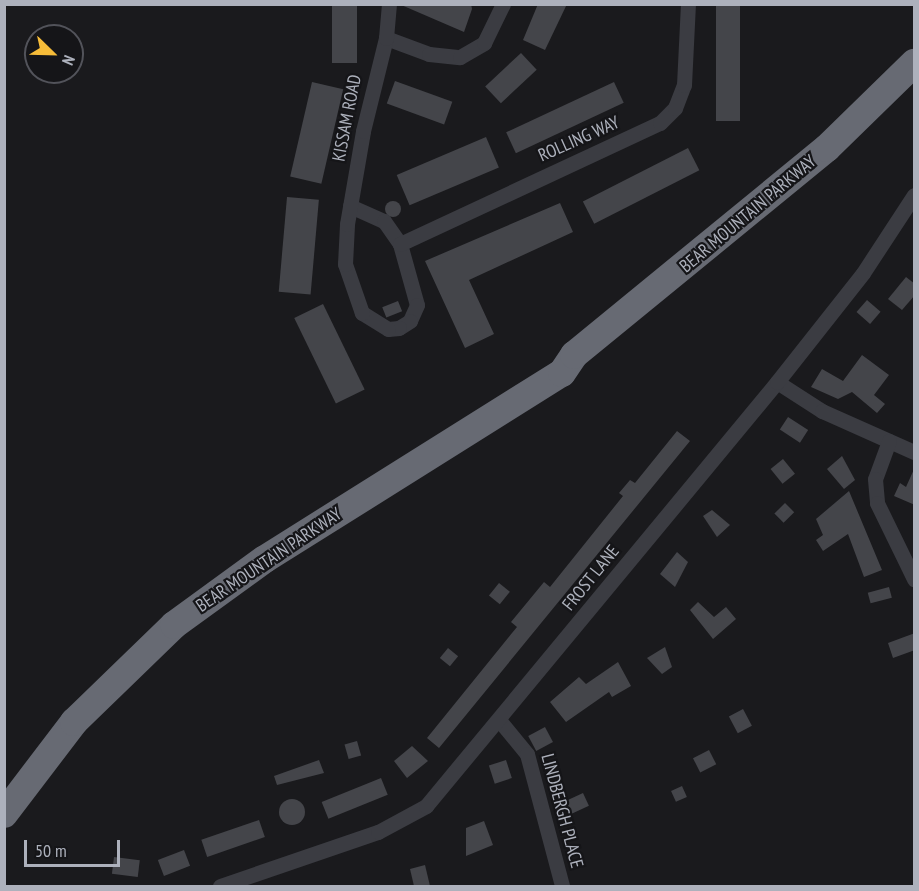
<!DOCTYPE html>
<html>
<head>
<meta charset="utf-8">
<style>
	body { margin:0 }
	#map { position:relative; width:919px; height:891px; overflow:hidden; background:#1a1a1d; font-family:"PT Sans Narrow",sans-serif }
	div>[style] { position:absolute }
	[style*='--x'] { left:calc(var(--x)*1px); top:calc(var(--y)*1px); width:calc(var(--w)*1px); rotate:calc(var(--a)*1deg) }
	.building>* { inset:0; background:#44454a; transform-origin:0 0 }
	.round { border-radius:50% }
	.street>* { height:15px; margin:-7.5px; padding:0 7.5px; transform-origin:7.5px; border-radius:7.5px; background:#3b3c42 }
	.highway>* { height:28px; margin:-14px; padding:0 14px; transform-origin:14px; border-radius:14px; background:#676a73 }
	span { translate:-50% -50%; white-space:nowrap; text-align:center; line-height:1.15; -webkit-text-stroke:4.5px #151518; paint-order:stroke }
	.street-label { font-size:18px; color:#adb1bc }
	.frame { position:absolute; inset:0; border:6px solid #adb1bc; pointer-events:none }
	.north { position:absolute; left:24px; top:24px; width:60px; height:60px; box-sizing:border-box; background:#151518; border:2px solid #52535a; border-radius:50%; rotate:113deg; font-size:16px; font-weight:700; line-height:24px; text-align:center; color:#adb1bc }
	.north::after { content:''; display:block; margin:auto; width:21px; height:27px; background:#f6bc39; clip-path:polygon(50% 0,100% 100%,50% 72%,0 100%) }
	.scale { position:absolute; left:24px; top:840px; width:96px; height:27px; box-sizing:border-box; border:3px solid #adb1bc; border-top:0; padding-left:8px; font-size:18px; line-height:21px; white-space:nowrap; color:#adb1bc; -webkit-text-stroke:4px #151518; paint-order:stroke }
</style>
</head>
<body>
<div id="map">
	<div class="building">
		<i style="left:332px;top:4px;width:25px;height:59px"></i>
		<i style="clip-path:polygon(399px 4px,471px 4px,472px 9px,464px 32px)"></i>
		<i style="clip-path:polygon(538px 4px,567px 4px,545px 50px,523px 40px)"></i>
		<i style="left:716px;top:4px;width:24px;height:117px"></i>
		<i style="left:521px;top:53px;width:23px;height:49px;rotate:47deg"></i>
		<i style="left:395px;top:81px;width:61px;height:24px;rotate:20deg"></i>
		<i style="left:312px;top:82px;width:32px;height:97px;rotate:13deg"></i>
		<i style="left:614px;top:82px;width:23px;height:119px;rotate:65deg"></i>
		<i style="left:486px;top:137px;width:33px;height:97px;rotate:67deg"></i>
		<i style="left:688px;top:148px;width:25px;height:118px;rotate:63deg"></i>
		<i style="left:287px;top:197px;width:32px;height:95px;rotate:5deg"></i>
		<i class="round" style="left:385px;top:201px;width:16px;height:16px"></i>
		<i style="clip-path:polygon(560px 203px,573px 232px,469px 280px,494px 334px,465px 348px,425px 261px)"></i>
		<i style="clip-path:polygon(906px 277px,915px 284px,915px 295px,902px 310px,888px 299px)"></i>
		<i style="left:867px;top:300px;width:18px;height:16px;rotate:41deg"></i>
		<i style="left:398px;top:301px;width:11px;height:17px;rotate:68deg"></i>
		<i style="left:323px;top:304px;width:95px;height:32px;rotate:64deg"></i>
		<i style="clip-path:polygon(862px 355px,889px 375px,874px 395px,885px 404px,877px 413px,852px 392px,838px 399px,811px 387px,822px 369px,843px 381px)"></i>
		<i style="left:788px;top:417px;width:24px;height:15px;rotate:33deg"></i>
		<i style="clip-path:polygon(677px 431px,690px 441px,439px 748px,427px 738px,512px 633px,517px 627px,511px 622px,544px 582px,550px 587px,623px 496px,619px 493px,630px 480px,635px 483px)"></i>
		<i style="clip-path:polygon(842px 456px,855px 480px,844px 489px,827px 469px)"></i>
		<i style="left:783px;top:459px;width:19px;height:16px;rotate:51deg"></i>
		<i style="clip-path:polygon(915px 467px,915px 505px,894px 496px,900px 483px,906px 487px)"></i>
		<i style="clip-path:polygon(849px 491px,882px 570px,864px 577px,848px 534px,823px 551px,816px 540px,823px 535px,816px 519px)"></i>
		<i style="left:785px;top:503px;width:13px;height:15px;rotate:45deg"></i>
		<i style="clip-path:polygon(712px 510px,730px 525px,717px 537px,703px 516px)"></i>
		<i style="clip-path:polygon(677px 552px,688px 562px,675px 587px,660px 574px)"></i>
		<i style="left:499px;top:583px;width:14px;height:16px;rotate:39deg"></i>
		<i style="left:889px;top:587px;width:11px;height:22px;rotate:75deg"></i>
		<i style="clip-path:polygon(698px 602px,714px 617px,726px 607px,736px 619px,713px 639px,690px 610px)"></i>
		<i style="clip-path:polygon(915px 633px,915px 650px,893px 658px,888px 643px)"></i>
		<i style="clip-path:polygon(665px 647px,672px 667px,662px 674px,647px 658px)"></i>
		<i style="left:448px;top:648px;width:13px;height:13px;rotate:39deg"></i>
		<i style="clip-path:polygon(618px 662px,631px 686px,612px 697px,609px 692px,566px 722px,550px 702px,579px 677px,586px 684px)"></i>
		<i style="left:743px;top:709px;width:19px;height:16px;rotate:62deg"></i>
		<i style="left:545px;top:727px;width:17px;height:19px;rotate:62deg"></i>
		<i style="left:357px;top:741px;width:15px;height:13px;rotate:74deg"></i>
		<i style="clip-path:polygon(412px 746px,428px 761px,407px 778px,394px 761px)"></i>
		<i style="left:709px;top:750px;width:16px;height:18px;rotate:63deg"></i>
		<i style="clip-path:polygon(319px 760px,324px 773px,277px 785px,274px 776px)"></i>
		<i style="left:506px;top:760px;width:19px;height:18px;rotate:72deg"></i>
		<i style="left:381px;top:778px;width:18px;height:64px;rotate:68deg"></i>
		<i style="left:682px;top:786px;width:12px;height:12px;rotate:66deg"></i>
		<i style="left:583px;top:793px;width:14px;height:22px;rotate:65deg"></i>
		<i class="round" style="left:279px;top:799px;width:26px;height:26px"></i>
		<i style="left:259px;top:820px;width:18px;height:61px;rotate:71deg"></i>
		<i style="clip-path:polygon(484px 821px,493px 845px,466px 856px,466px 828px)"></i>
		<i style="left:184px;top:850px;width:17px;height:28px;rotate:69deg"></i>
		<i style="left:114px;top:857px;width:26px;height:17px;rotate:7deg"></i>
		<i style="clip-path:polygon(425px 865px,430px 886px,414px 886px,410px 869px)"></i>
	</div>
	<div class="street">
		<i style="--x:386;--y:38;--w:46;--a:20.4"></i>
		<i style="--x:429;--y:54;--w:31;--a:6"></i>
		<i style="--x:460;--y:57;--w:28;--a:-30"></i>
		<i style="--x:484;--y:43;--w:43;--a:-64"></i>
		<i style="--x:350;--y:206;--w:37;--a:24"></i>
		<i style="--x:384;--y:221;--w:28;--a:55"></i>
		<i style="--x:400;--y:244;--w:63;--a:74.4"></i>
		<i style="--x:417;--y:305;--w:17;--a:114"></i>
		<i style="--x:410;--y:321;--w:13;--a:148"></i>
		<i style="--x:399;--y:328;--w:11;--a:175"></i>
		<i style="--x:388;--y:329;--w:31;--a:-148"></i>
		<i style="--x:362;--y:313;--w:52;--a:-109.1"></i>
		<i style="--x:345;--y:264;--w:40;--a:-87.1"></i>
		<i style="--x:347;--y:224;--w:94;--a:-80.2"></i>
		<i style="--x:363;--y:131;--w:96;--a:-76.1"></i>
		<i style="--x:386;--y:38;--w:34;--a:-85"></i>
		<i style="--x:400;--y:244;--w:287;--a:-25"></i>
		<i style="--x:660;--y:123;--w:21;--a:-45"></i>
		<i style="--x:675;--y:108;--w:25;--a:-69"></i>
		<i style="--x:684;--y:85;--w:81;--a:-87.2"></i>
		<i style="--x:777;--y:382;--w:54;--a:32.8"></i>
		<i style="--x:822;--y:411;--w:101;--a:24"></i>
		<i style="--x:889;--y:441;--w:40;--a:110.2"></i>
		<i style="--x:875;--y:479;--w:24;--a:85"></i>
		<i style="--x:877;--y:503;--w:85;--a:64"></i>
		<i style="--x:499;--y:720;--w:44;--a:50.5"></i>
		<i style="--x:527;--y:754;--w:137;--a:75.1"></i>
		<i style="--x:220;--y:886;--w:167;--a:-18.9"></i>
		<i style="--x:378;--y:832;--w:55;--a:-28.4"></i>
		<i style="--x:426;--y:806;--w:550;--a:-50.38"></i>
		<i style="--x:777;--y:382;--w:139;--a:-51.7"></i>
		<i style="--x:863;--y:273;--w:93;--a:-56.8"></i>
	</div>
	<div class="highway">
		<i style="--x:4;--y:814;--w:116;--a:-52.7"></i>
		<i style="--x:74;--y:722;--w:139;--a:-44.1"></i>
		<i style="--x:174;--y:625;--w:112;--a:-36"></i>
		<i style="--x:265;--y:559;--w:350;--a:-32.1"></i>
		<i style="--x:562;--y:373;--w:22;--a:-56"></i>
		<i style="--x:574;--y:355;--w:327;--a:-39.3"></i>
		<i style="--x:827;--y:148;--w:122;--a:-44.3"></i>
	</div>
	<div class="street-label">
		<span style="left:347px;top:118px;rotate:-79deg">KISSAM ROAD</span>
		<span style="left:579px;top:139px;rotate:-24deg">ROLLING WAY</span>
		<span style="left:748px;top:214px;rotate:-40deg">BEAR MOUNTAIN PARKWAY</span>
		<span style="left:269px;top:560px;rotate:-34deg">BEAR MOUNTAIN PARKWAY</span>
		<span style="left:591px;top:578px;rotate:-51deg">FROST LANE</span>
		<span style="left:562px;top:811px;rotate:75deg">LINDBERGH PLACE</span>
	</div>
	<div class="frame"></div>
	<div class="north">N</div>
	<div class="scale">50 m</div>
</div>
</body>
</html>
